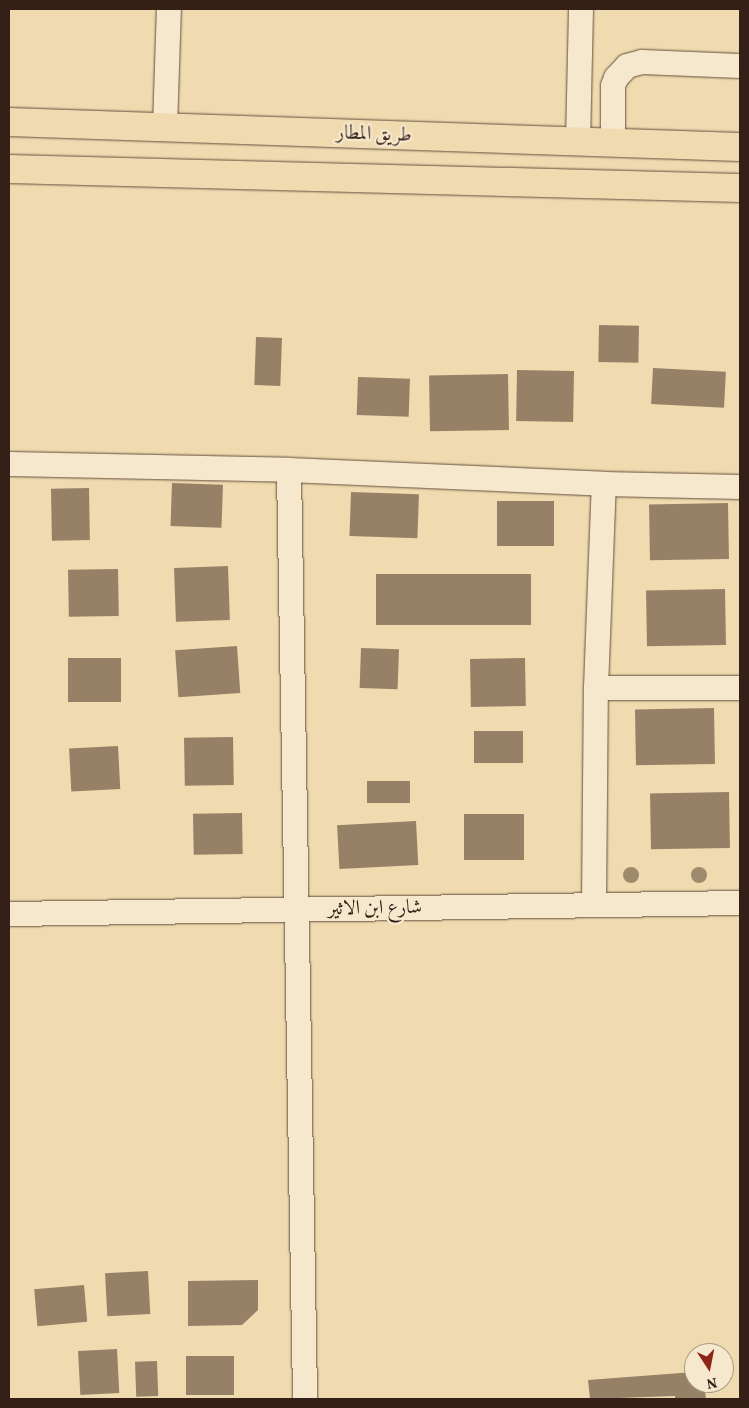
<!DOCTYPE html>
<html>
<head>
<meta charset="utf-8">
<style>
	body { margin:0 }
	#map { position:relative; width:749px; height:1408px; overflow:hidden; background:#f0dbb0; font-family:Vollkorn,Amiri,serif }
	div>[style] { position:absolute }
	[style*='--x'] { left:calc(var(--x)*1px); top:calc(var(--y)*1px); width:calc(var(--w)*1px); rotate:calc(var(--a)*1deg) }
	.building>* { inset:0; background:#968167; transform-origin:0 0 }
	.roads { filter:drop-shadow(0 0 1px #634f3d) drop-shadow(0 0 1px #634f3d) }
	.minor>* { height:24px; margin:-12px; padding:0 12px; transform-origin:12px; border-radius:12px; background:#f5e8cc }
	.highway>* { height:28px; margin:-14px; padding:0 14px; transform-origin:14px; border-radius:14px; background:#f0dbb0 }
	.trees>* { width:16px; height:16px; margin:-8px; border-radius:50%; background:#9e8a6d }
	span { translate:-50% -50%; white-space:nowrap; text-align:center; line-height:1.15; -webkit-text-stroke:4.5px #f5e8cc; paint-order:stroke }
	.street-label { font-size:20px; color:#342017 }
	.frame { position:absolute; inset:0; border:10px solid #342017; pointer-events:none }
	.north { position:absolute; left:684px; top:1343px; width:50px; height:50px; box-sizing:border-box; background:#f5e8cc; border:1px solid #a89884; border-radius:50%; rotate:169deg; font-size:14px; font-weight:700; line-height:20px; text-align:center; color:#342017 }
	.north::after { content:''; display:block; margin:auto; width:18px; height:22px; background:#8f2418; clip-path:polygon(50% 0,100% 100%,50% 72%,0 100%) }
</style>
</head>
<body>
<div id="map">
	<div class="building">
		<i style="left:599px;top:325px;width:40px;height:37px;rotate:1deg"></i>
		<i style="left:256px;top:337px;width:26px;height:48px;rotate:2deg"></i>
		<i style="left:653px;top:368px;width:73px;height:36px;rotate:3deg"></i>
		<i style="left:517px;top:370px;width:57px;height:51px;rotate:1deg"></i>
		<i style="left:508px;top:374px;width:56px;height:79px;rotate:89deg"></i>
		<i style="left:358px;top:377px;width:52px;height:38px;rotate:2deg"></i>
		<i style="left:172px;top:483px;width:51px;height:43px;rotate:2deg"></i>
		<i style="left:89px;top:488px;width:52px;height:38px;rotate:89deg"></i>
		<i style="left:351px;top:492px;width:68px;height:44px;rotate:2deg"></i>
		<i style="left:497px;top:501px;width:57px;height:45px"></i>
		<i style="left:728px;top:503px;width:56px;height:79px;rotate:89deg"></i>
		<i style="left:228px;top:566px;width:54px;height:54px;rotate:88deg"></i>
		<i style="left:118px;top:569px;width:47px;height:50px;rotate:89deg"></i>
		<i style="left:531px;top:574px;width:51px;height:155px;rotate:90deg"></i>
		<i style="left:725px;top:589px;width:56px;height:79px;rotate:89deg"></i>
		<i style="left:237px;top:646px;width:47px;height:62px;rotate:86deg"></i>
		<i style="left:361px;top:648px;width:38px;height:40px;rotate:2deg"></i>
		<i style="left:68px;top:658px;width:53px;height:44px"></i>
		<i style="left:525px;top:658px;width:48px;height:55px;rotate:89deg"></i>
		<i style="left:714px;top:708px;width:56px;height:79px;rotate:89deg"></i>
		<i style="left:474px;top:731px;width:49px;height:32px"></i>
		<i style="left:233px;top:737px;width:48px;height:49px;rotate:89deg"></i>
		<i style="left:118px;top:746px;width:43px;height:49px;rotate:87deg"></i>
		<i style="left:367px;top:781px;width:43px;height:22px"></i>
		<i style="left:729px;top:792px;width:56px;height:79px;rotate:89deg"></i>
		<i style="left:242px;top:813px;width:41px;height:49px;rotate:89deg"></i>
		<i style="left:524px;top:814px;width:46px;height:60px;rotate:90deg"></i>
		<i style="left:416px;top:821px;width:44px;height:79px;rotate:87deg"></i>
		<i style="left:148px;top:1271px;width:43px;height:43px;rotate:87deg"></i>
		<i style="clip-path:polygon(258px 1280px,258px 1310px,242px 1325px,188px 1326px,188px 1281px)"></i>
		<i style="left:84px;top:1285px;width:37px;height:50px;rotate:85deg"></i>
		<i style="left:117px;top:1349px;width:44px;height:39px;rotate:87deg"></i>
		<i style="left:234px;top:1356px;width:39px;height:48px;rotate:90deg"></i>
		<i style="left:157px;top:1361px;width:35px;height:22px;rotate:88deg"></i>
		<i style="clip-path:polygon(694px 1372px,694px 1383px,704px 1383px,706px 1399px,675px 1399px,675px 1396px,590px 1399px,588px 1380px)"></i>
	</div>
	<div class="roads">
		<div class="minor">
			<i style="--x:165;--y:127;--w:118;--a:-88.1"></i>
			<i style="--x:578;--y:142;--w:133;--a:-88.7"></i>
			<i style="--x:613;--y:143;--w:57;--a:-90"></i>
			<i style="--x:613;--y:86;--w:9;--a:-69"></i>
			<i style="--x:616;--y:78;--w:16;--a:-47"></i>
			<i style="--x:627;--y:66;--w:16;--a:-15"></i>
			<i style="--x:642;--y:62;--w:98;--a:2.3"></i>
			<i style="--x:9;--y:464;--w:280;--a:1.2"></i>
			<i style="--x:289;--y:470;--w:315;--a:2.5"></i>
			<i style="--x:289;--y:470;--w:929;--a:89.01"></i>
			<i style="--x:596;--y:688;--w:144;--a:0"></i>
			<i style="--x:594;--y:905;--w:217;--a:-89.5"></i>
			<i style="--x:596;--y:688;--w:204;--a:-87.8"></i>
			<i style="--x:604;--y:484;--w:136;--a:1.3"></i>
			<i style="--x:9;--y:914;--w:731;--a:-0.86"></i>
		</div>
		<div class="highway">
			<i style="--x:9;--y:122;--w:731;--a:1.96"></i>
			<i style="--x:9;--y:169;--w:731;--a:1.49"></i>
		</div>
	</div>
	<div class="trees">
		<i style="left:631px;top:875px"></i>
		<i style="left:699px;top:875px"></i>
	</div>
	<div class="street-label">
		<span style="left:374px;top:135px;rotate:2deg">طريق المطار</span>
		<span style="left:375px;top:909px;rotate:-1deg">شارع ابن الاثير</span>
	</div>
	<div class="frame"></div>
	<div class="north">N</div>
</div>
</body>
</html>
